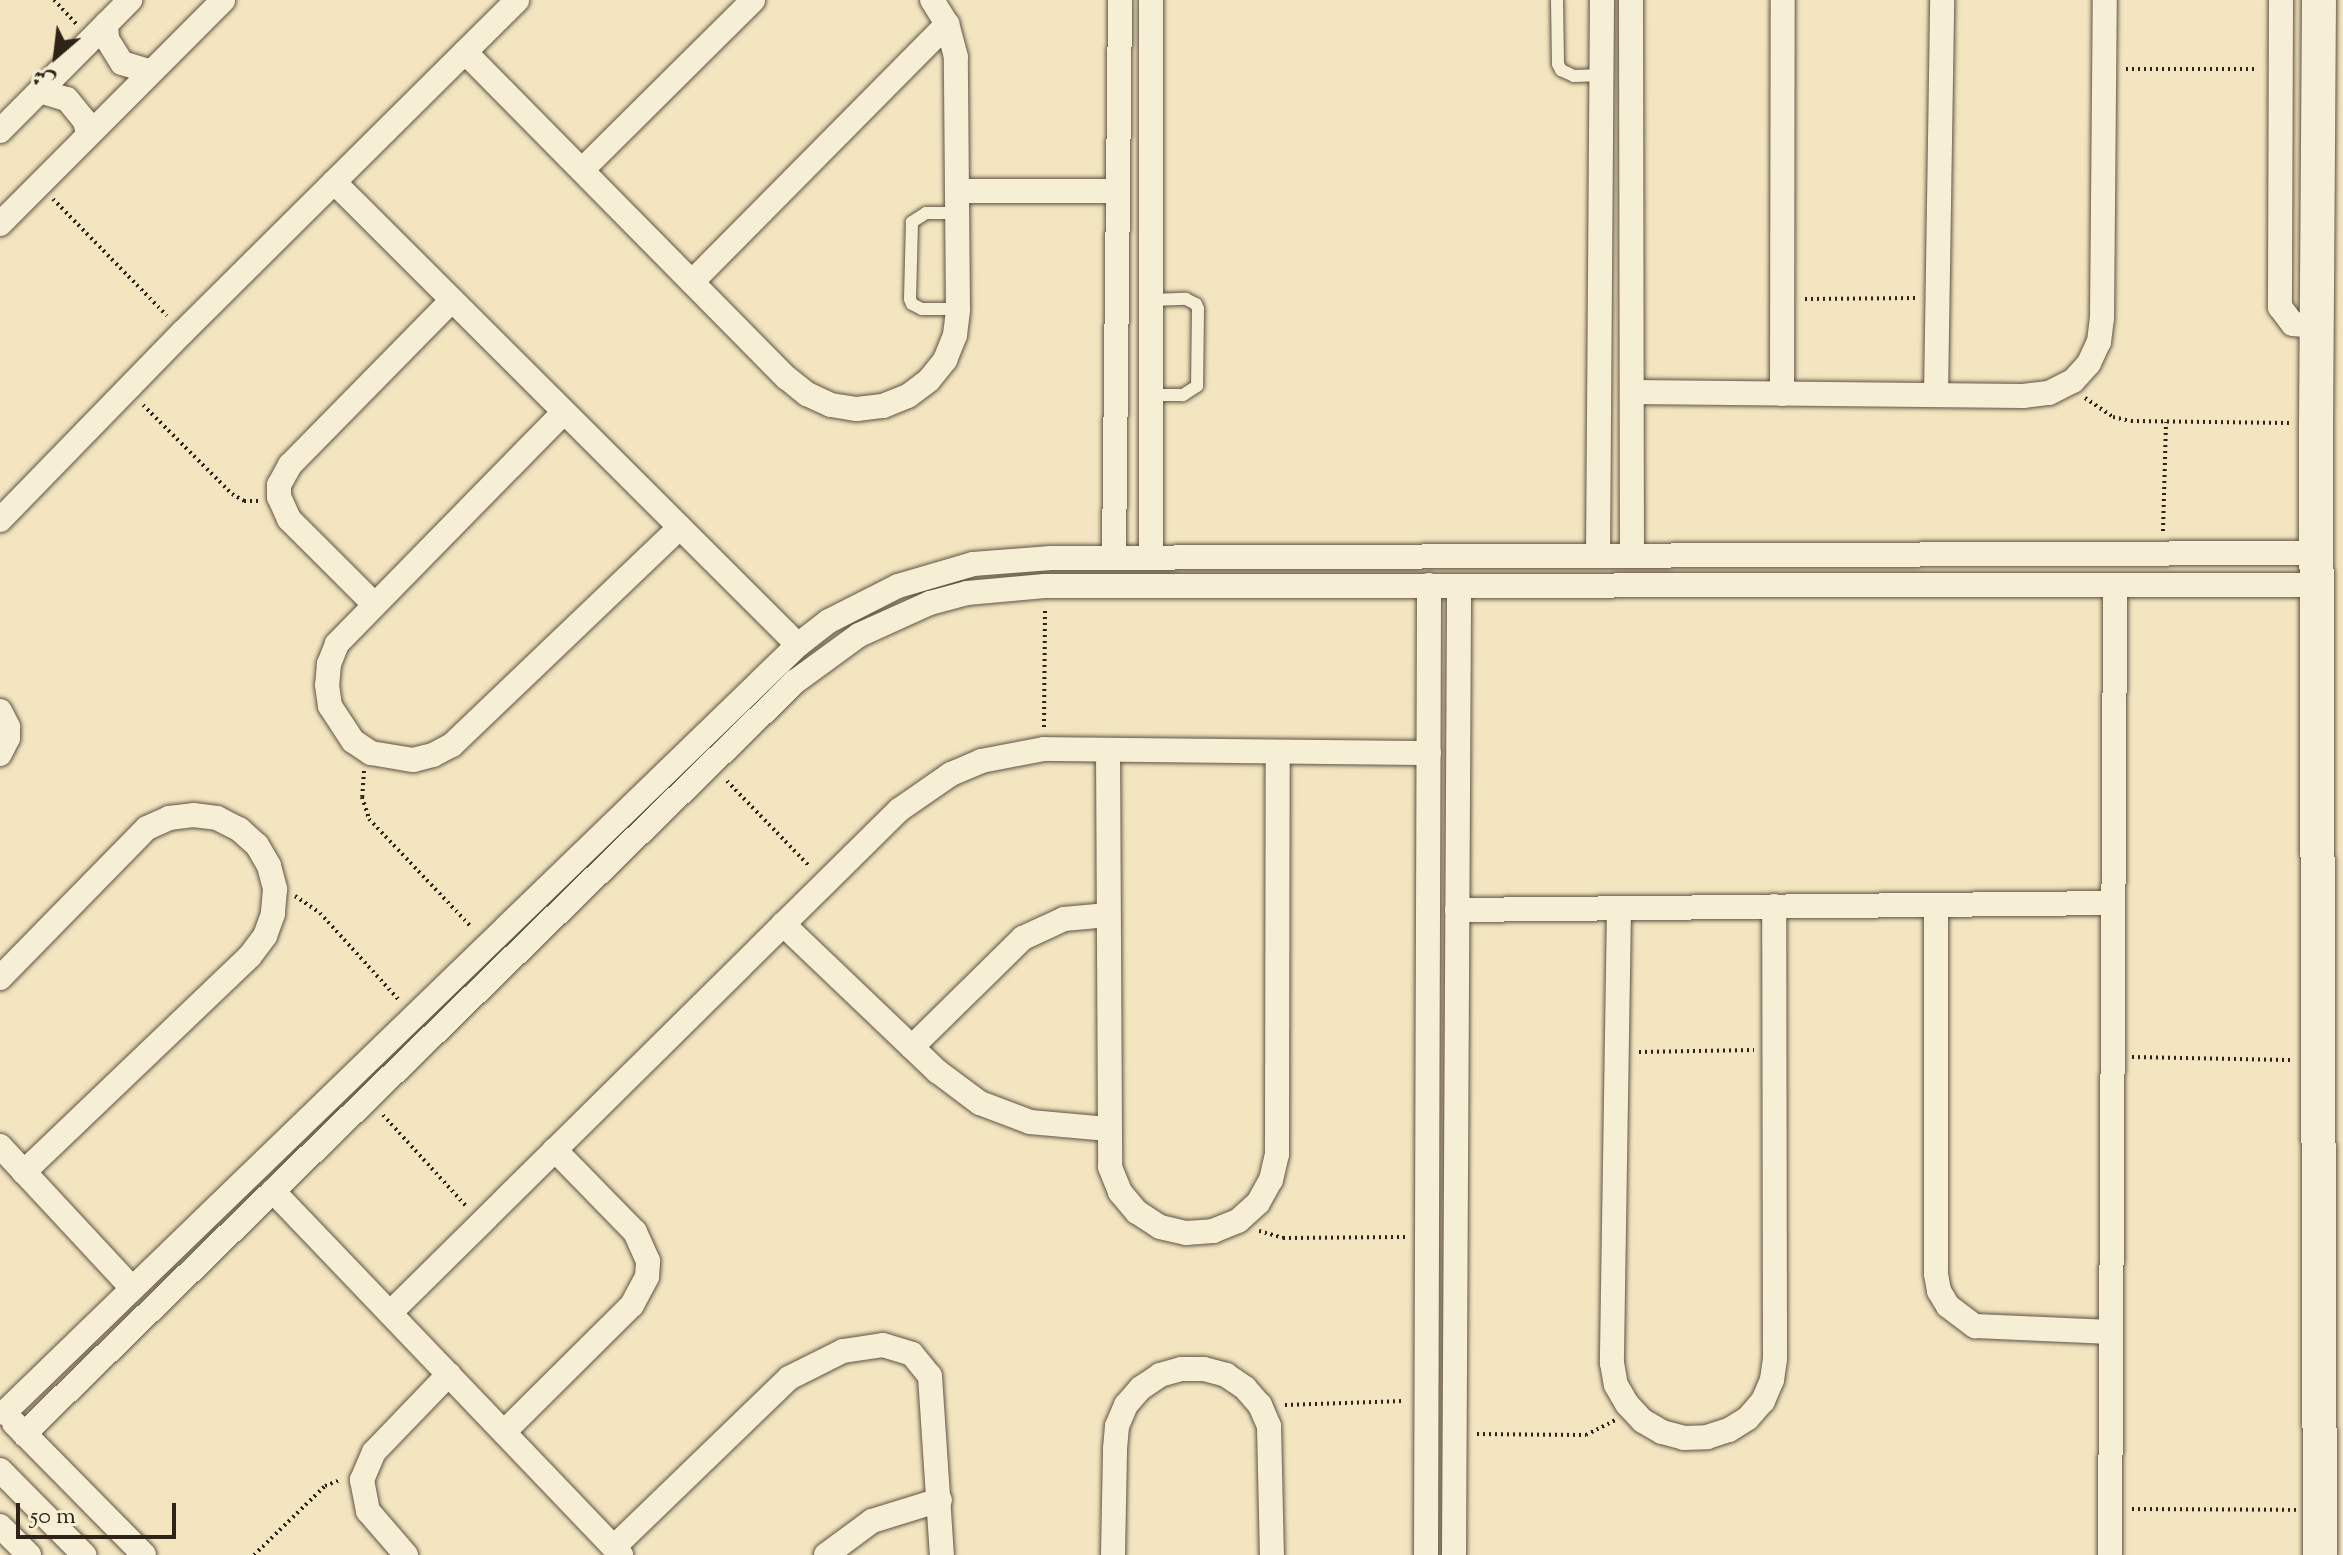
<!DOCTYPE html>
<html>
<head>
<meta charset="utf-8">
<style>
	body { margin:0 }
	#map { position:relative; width:2343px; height:1555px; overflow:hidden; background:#f2e5c0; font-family:"Sorts Mill Goudy",Amiri,serif }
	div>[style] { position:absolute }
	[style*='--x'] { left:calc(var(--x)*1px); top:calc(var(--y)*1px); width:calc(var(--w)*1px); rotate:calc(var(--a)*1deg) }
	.path>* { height:4px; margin-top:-2px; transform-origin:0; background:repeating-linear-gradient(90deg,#2f2218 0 2px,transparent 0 6px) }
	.roads { filter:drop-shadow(0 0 2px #605342) drop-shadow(0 0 2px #605342) }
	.lane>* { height:12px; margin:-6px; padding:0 6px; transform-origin:6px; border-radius:6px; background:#f7eed6 }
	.street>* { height:24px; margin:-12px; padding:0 12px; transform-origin:12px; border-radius:12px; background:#f7eed6 }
	.secondary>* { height:34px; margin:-17px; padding:0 17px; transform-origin:17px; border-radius:17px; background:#f7eed6 }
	span { translate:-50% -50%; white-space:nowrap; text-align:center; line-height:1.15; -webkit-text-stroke:7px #f7eed6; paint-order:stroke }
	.north { position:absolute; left:16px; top:16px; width:80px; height:80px; -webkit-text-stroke:6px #f7eed6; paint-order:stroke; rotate:208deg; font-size:22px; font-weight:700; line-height:32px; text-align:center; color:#2f2218 }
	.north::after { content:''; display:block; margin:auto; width:28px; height:36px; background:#2f2218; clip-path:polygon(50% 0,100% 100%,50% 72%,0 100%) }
	.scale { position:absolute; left:16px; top:1503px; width:160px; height:36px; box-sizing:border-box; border:4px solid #2f2218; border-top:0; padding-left:10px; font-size:24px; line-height:28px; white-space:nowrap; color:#2f2218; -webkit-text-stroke:6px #f7eed6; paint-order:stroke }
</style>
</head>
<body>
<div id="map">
	<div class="path">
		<i style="--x:54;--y:0;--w:34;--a:47"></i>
		<i style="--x:2126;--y:69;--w:132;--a:0"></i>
		<i style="--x:53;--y:199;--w:163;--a:45.7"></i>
		<i style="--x:1805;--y:299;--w:111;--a:-0.5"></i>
		<i style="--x:2085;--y:398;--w:34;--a:34"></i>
		<i style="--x:2113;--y:417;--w:18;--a:13"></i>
		<i style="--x:2131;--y:421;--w:158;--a:0.7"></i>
		<i style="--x:143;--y:405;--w:126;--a:45"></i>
		<i style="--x:232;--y:494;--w:14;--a:30"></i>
		<i style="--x:244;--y:501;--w:16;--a:0"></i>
		<i style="--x:2163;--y:531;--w:109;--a:-88.4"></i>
		<i style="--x:1044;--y:727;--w:119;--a:-89.5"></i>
		<i style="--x:364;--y:771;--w:26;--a:94"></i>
		<i style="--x:362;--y:797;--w:23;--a:72"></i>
		<i style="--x:369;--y:819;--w:150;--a:46.6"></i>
		<i style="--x:727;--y:781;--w:118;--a:46"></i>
		<i style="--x:295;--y:896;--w:30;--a:34"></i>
		<i style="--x:320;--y:913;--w:118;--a:47.8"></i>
		<i style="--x:1639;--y:1052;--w:115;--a:-1"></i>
		<i style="--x:2132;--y:1057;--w:160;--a:1.1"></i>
		<i style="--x:383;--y:1115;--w:123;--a:47.6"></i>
		<i style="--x:1259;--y:1231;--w:25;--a:16"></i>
		<i style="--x:1283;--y:1238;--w:122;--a:-0.5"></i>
		<i style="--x:1285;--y:1405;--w:119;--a:-1.9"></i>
		<i style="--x:1477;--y:1434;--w:109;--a:0.5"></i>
		<i style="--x:1586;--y:1435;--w:33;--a:-27"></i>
		<i style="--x:2132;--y:1509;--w:164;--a:0.3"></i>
		<i style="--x:254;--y:1555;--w:99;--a:-44.2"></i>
		<i style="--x:325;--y:1486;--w:16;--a:-22"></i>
	</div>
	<div class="roads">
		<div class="lane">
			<i style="--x:1557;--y:0;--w:64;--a:89.1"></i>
			<i style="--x:1558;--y:64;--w:7;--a:63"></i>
			<i style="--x:1561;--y:70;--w:14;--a:25"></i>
			<i style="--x:1574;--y:76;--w:28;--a:-2"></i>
			<i style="--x:957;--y:213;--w:31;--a:180"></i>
			<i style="--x:926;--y:213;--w:17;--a:147"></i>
			<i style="--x:912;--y:222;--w:77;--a:91.5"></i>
			<i style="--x:910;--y:299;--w:5;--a:68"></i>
			<i style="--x:912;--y:304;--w:11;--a:27"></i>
			<i style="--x:922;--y:309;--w:36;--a:0"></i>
			<i style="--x:1151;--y:300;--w:35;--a:-2"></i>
			<i style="--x:1186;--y:299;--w:11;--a:27"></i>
			<i style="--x:1196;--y:304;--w:5;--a:68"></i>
			<i style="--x:1198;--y:309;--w:77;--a:90.7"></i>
			<i style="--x:1197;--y:386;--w:17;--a:147"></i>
			<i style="--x:1183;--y:395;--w:32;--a:180"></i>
		</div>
		<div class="street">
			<i style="--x:1151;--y:0;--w:557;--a:90"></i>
			<i style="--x:1631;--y:0;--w:556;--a:89.9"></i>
			<i style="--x:2281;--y:0;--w:307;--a:90.2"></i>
			<i style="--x:2280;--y:307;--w:21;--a:53"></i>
			<i style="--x:2293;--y:324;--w:24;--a:5"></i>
			<i style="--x:106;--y:24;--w:15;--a:86"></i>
			<i style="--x:107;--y:39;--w:28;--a:58"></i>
			<i style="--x:122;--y:63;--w:30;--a:17"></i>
			<i style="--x:465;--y:52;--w:458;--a:45.4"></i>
			<i style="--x:787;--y:378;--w:26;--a:39"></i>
			<i style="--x:807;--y:394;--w:26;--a:25"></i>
			<i style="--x:831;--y:405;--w:26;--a:9"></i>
			<i style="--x:857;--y:409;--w:26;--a:-7"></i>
			<i style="--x:883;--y:406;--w:27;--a:-22"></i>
			<i style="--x:908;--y:396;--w:26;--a:-37"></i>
			<i style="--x:929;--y:380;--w:26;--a:-51"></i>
			<i style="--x:945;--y:360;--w:27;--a:-68"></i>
			<i style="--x:955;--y:335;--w:26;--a:-83"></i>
			<i style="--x:958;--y:309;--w:252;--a:-90.5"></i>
			<i style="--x:956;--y:57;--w:34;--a:-105"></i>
			<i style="--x:947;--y:24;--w:28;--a:-122"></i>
			<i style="--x:40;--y:91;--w:28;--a:17"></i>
			<i style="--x:67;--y:99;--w:28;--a:51"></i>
			<i style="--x:85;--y:121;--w:13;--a:77"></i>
			<i style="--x:0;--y:131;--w:185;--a:-45.2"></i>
			<i style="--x:582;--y:170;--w:241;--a:-44.8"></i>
			<i style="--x:334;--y:182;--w:655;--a:44.94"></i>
			<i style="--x:957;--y:191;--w:161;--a:0"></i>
			<i style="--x:0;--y:224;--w:316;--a:-45.1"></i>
			<i style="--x:692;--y:282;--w:363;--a:-45.3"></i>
			<i style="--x:1632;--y:392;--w:391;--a:0.6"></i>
			<i style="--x:2023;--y:396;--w:26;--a:-7"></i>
			<i style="--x:2049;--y:393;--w:27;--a:-27"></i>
			<i style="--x:2073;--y:381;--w:24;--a:-48"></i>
			<i style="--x:2089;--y:363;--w:23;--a:-65"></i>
			<i style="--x:2099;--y:342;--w:24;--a:-83"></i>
			<i style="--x:2102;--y:318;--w:318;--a:-89.5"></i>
			<i style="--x:1782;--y:394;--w:394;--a:-89.9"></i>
			<i style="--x:1936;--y:395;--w:395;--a:-89.1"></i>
			<i style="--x:564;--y:412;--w:325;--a:134.4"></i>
			<i style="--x:337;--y:644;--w:22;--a:112"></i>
			<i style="--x:329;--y:664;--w:21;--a:95"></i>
			<i style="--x:327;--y:685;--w:21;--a:82"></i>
			<i style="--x:330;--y:706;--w:42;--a:56.7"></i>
			<i style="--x:353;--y:741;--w:22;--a:34"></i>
			<i style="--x:371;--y:753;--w:43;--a:9.5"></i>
			<i style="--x:413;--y:760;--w:21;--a:-14"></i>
			<i style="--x:433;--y:755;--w:21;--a:-28"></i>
			<i style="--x:452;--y:745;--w:315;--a:-43.7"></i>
			<i style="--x:0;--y:520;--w:262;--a:-45.8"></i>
			<i style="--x:183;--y:332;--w:471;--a:-44.8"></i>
			<i style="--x:1598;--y:556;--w:556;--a:-89.59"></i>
			<i style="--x:1114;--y:557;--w:557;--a:-89.38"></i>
			<i style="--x:374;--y:604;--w:120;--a:-135"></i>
			<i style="--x:289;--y:519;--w:24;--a:-114"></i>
			<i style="--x:279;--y:497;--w:12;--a:-90"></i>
			<i style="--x:279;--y:485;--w:23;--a:-61"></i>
			<i style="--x:290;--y:465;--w:231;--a:-45.5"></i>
			<i style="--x:0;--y:711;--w:18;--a:63"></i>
			<i style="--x:8;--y:727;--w:11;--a:90"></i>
			<i style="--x:8;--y:738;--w:18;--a:117"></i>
			<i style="--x:1108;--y:750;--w:417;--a:89.7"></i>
			<i style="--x:1110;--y:1167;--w:27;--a:68"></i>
			<i style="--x:1120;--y:1192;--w:26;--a:50"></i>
			<i style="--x:1137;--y:1212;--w:27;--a:33"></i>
			<i style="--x:1160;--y:1227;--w:27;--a:13"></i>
			<i style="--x:1186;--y:1233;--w:27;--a:-4"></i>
			<i style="--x:1213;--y:1231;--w:27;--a:-22"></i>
			<i style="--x:1238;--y:1221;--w:27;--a:-42"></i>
			<i style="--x:1258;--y:1203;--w:26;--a:-61"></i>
			<i style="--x:1271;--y:1180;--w:27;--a:-77"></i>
			<i style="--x:1277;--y:1154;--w:402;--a:-89.9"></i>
			<i style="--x:1936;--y:905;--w:369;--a:90"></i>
			<i style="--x:1936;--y:1274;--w:17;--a:80"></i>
			<i style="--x:1939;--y:1291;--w:17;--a:59"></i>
			<i style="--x:1948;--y:1306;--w:34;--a:37"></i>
			<i style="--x:1975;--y:1326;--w:136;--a:2.5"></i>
			<i style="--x:1619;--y:908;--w:455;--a:90.9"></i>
			<i style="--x:1612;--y:1363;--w:22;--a:80"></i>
			<i style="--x:1616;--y:1385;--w:22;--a:60"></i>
			<i style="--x:1627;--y:1404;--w:23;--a:47"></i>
			<i style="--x:1643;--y:1421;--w:22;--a:30"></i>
			<i style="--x:1662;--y:1432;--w:23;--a:15"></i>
			<i style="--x:1684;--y:1438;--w:23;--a:-2"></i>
			<i style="--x:1707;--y:1437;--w:23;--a:-18"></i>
			<i style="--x:1729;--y:1430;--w:22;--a:-32"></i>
			<i style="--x:1748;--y:1418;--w:23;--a:-49"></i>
			<i style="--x:1763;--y:1401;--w:23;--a:-67"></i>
			<i style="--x:1772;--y:1380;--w:22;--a:-82"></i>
			<i style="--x:1775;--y:1358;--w:452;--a:-90.1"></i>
			<i style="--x:1457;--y:910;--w:656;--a:-0.61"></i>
			<i style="--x:783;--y:924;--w:213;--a:43.7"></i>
			<i style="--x:937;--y:1071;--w:54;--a:36.7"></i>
			<i style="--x:980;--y:1103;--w:53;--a:20.8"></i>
			<i style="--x:1030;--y:1122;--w:78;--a:5.1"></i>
			<i style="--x:0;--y:978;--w:210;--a:-45.6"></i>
			<i style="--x:147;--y:828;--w:24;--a:-24"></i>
			<i style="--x:169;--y:818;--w:24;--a:-7"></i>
			<i style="--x:193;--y:815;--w:24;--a:7"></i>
			<i style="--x:217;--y:818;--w:25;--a:27"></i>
			<i style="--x:239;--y:829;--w:24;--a:42"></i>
			<i style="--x:257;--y:845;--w:24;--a:60"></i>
			<i style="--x:269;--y:866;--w:24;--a:75"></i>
			<i style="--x:275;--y:889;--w:25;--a:95"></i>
			<i style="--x:273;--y:914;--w:23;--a:110"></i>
			<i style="--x:265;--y:936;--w:25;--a:127"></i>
			<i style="--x:250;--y:956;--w:313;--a:136.3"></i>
			<i style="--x:912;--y:1047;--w:156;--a:-44.5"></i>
			<i style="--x:1023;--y:938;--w:45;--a:-24.9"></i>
			<i style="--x:1064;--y:919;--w:44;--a:-5.2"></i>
			<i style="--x:0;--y:1146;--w:194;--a:47.1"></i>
			<i style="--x:273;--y:1191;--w:504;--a:46.29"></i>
			<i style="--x:390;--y:1313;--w:716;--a:-44.66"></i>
			<i style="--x:899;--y:810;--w:63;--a:-34.7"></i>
			<i style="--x:951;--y:774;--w:33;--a:-23"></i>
			<i style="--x:981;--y:761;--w:64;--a:-10.8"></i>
			<i style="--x:1044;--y:749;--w:385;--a:0.6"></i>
			<i style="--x:4;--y:1413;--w:1105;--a:-44.05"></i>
			<i style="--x:798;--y:645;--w:39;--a:-38"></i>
			<i style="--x:829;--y:621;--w:77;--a:-26.9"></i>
			<i style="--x:898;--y:586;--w:78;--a:-16.3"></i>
			<i style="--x:973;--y:564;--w:78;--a:-4.4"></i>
			<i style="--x:1051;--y:558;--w:1265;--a:-0.23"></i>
			<i style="--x:14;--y:1423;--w:185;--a:45.4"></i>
			<i style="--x:504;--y:1432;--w:180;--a:-44.8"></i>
			<i style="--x:632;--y:1305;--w:32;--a:-62"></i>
			<i style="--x:647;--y:1277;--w:16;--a:-86"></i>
			<i style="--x:648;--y:1261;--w:32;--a:-114"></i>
			<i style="--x:635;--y:1232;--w:115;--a:-134.3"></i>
			<i style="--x:24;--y:1434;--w:1078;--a:-44.29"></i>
			<i style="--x:796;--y:681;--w:78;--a:-36.1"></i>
			<i style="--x:859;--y:635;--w:78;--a:-24.3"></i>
			<i style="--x:930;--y:603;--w:38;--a:-15"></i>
			<i style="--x:967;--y:593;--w:78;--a:-5.1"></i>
			<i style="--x:1045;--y:586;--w:1271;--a:-0.05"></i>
			<i style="--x:0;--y:1470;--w:120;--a:45.3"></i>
			<i style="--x:0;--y:1526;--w:41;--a:45"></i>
			<i style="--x:614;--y:1547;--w:243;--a:-44"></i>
			<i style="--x:789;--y:1378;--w:60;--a:-26.6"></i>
			<i style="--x:843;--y:1351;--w:40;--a:-8.5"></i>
			<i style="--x:883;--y:1345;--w:30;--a:17"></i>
			<i style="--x:912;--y:1354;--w:28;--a:51"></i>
			<i style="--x:930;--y:1376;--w:179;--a:86.2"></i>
			<i style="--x:406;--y:1555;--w:58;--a:-130.8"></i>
			<i style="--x:368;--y:1511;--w:32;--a:-101"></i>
			<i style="--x:362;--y:1480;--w:30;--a:-67"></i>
			<i style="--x:374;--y:1452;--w:108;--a:-46.1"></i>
			<i style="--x:826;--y:1555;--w:57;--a:-36.5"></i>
			<i style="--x:872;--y:1521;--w:71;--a:-17.2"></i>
			<i style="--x:1113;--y:1555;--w:106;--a:-88.9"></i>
			<i style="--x:1115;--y:1449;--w:23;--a:-85"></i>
			<i style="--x:1117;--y:1426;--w:23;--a:-67"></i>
			<i style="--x:1126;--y:1405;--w:23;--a:-49"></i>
			<i style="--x:1141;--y:1388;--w:23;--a:-34"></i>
			<i style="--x:1160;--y:1375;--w:22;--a:-16"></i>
			<i style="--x:1181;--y:1369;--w:23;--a:0"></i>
			<i style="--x:1204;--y:1369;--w:23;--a:15"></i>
			<i style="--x:1226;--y:1375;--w:23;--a:34"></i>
			<i style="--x:1245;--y:1388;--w:23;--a:49"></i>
			<i style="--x:1260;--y:1405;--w:23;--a:67"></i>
			<i style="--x:1269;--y:1426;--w:129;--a:88.7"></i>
			<i style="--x:1426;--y:1555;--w:970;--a:-89.82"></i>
			<i style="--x:1454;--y:1555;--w:969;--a:-89.7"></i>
			<i style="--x:2110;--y:1555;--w:970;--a:-89.7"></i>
		</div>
		<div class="secondary">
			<i style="--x:2319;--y:0;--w:424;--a:90.4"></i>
			<i style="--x:2316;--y:424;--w:1131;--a:89.8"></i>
		</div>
	</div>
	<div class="north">ش</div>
	<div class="scale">50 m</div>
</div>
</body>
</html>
